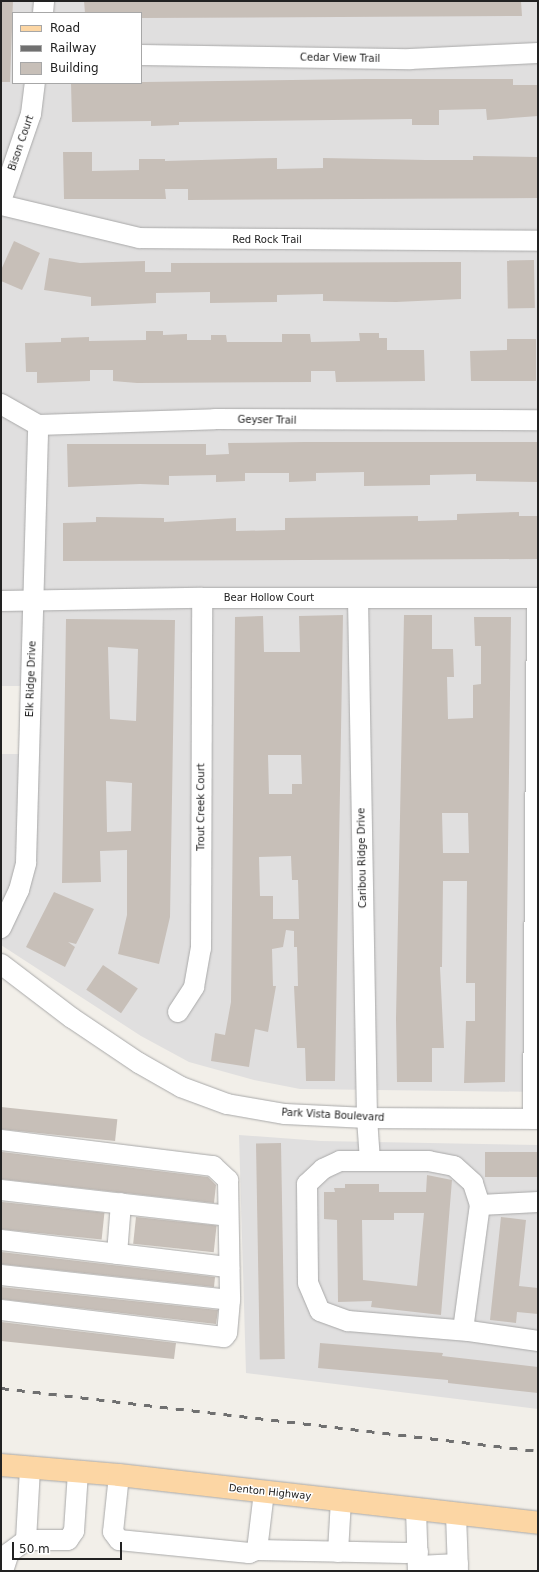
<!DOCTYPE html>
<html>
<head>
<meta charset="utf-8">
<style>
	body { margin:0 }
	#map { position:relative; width:539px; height:1572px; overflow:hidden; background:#f2efe9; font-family:"DejaVu Sans",sans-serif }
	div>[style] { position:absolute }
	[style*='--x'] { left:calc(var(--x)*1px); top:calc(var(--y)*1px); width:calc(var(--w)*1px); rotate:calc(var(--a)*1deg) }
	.residential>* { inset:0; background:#e0dfdf }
	.building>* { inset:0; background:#c7bfb8; transform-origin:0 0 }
	.roads { filter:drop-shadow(0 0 1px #a9a9a9) drop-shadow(0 0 1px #a9a9a9) }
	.minor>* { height:20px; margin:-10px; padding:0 10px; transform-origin:10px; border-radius:10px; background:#fff }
	.major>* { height:22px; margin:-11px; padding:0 11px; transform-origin:11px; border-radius:11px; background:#fcd6a4 }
	.rail>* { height:3px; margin-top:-1.5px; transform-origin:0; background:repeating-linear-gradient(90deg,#707070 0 8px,transparent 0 16px) }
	span { translate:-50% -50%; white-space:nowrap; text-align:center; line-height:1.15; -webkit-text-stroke:3px #fff; paint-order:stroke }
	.street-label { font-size:10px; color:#222 }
	.frame { position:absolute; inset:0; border:2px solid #222; pointer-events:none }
	.legend { position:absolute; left:12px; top:12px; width:130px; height:72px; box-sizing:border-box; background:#fff; border:1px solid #a7a7a7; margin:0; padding:5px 7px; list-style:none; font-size:12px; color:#222 }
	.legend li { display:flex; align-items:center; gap:8px; height:20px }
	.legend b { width:20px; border:1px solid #a7a7a7 }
	.scale { position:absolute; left:12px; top:1542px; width:110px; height:18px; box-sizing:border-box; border:2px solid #222; border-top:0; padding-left:5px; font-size:12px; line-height:14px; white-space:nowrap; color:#222; -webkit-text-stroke:3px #fff; paint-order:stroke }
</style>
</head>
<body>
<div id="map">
	<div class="residential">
		<i style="clip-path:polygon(evenodd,1px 1px,538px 1px,538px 1092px,300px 1089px,254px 1080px,189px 1062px,141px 1036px,1px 945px,1px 754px,23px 754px,25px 686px,1px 686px,1px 1px,13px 13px,141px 13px,141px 83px,13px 83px,13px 13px)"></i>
		<i style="clip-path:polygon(239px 1135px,321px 1141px,538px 1145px,538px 1409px,246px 1373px)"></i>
	</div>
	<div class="building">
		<i style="clip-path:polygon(1px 1px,13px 1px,10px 82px,1px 82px)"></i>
		<i style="clip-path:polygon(84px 1px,521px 1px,522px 16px,141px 18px,141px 13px,85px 13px)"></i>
		<i style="clip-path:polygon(366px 79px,513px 79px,513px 85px,538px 85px,538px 116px,487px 120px,486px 109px,439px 110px,439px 125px,412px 125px,412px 119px,179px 122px,179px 125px,151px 126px,151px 121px,72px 122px,71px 83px)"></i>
		<i style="clip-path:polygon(63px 152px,92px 152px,92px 171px,139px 170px,139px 159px,165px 159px,165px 161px,277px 158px,277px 169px,323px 168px,323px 158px,426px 160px,473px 160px,473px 156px,537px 157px,538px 198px,188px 200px,188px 189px,165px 189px,166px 199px,64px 199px)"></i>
		<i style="clip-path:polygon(14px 241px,40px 253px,22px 290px,1px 281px,1px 270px)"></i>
		<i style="clip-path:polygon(49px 258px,80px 263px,145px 261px,145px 272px,171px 272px,171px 263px,461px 262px,461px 299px,396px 302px,323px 301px,323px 294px,277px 295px,277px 302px,210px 303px,210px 292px,156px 293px,156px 303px,91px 306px,91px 297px,44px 290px)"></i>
		<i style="left:534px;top:260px;width:48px;height:27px;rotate:89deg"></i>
		<i style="clip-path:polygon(146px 331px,163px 331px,163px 335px,187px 334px,187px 340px,211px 340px,211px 335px,226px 335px,227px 342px,282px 342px,282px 334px,310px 334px,311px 342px,360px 341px,359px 333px,379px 333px,379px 338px,387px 338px,387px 350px,424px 350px,425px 381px,336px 382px,335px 371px,311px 371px,311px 382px,137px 383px,113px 381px,113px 370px,90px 370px,90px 381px,37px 383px,37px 372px,26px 372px,25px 343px,61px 342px,61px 338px,89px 337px,89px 341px,146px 340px)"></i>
		<i style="clip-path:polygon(507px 339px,536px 339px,536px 381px,471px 381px,470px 351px,507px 350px)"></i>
		<i style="clip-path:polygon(305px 442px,538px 442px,538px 482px,476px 481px,476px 474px,430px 475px,430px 485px,364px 486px,364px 472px,316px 473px,316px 481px,289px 482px,289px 473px,245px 473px,245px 481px,216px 482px,216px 475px,169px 476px,169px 485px,140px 484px,68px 487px,67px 444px,206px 444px,206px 455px,229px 454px,228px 443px)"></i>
		<i style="clip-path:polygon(519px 512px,519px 516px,538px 516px,538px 559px,63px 561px,63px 523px,96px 522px,96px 517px,164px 518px,164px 522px,236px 518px,236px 531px,285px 530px,285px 518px,418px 516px,418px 521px,457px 520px,457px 514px)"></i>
		<i style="clip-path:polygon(evenodd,343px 615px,335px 1081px,306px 1081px,305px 1048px,297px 1048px,294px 986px,298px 986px,297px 947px,294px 947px,294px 931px,286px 930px,283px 947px,272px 949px,273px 986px,276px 986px,268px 1032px,255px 1029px,249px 1067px,211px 1061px,215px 1033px,225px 1035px,231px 1002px,235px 617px,263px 616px,264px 652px,300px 652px,299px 616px,343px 615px,268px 755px,301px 755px,302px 784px,292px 784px,292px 794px,269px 794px,268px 755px,343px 615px,291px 856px,292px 880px,298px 880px,299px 919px,273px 919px,273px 896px,260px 896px,259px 857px,291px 856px)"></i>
		<i style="clip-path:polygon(evenodd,404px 615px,432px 615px,432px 649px,453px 649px,454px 677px,447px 677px,448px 719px,473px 718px,473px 685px,481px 684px,481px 646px,475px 646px,474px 617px,511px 617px,505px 1082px,464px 1083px,466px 1021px,475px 1021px,475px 983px,466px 983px,467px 881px,443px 881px,442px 967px,440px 967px,444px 1048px,432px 1048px,432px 1082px,397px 1082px,396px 1019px,404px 615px,442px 813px,468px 813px,469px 853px,443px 853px,442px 813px)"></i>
		<i style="clip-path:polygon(evenodd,66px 619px,175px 620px,170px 917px,159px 964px,118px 954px,127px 915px,127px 850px,100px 851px,101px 882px,62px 883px,66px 619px,108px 647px,138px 649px,136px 721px,110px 719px,108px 647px,66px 619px,106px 781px,132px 783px,131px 831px,107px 832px,106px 781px)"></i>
		<i style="clip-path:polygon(54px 892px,94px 909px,76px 944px,68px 942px,75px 947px,65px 967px,26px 947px)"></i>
		<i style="left:103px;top:965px;width:42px;height:30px;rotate:34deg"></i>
		<i style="left:1px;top:1107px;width:117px;height:22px;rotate:6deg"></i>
		<i style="left:281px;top:1143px;width:216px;height:25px;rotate:89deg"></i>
		<i style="clip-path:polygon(2px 1152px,208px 1177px,216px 1185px,214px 1203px,1px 1179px)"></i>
		<i style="left:485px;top:1152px;width:53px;height:25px"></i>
		<i style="clip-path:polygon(evenodd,427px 1175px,452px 1180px,441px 1315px,371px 1307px,372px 1301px,338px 1302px,337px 1220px,324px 1219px,324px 1192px,335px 1192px,334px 1188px,345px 1188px,345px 1184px,379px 1184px,379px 1192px,426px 1192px,427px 1175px,394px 1213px,424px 1213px,417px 1286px,363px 1280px,362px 1220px,394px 1220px,394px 1213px)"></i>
		<i style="left:2px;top:1202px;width:103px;height:27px;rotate:6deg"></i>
		<i style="left:136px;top:1217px;width:81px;height:27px;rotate:6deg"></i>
		<i style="clip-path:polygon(501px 1217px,526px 1220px,519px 1286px,538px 1288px,538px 1314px,517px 1312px,516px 1323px,490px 1320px)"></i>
		<i style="clip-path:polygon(1px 1252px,215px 1277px,214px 1287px,1px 1264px)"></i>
		<i style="clip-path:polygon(1px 1287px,218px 1310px,216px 1324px,1px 1299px)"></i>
		<i style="clip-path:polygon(1px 1322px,176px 1343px,174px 1359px,1px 1341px)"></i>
		<i style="clip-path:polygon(320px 1343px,443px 1353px,442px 1356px,538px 1367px,538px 1393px,448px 1383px,448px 1380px,318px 1368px)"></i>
	</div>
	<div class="roads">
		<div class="minor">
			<i style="--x:43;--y:13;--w:12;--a:-85"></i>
			<i style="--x:141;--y:55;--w:269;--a:0.9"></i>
			<i style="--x:410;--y:59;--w:128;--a:-2.7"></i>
			<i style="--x:1;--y:201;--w:92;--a:-71"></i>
			<i style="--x:31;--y:114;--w:31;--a:-83"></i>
			<i style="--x:1;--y:205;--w:142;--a:13.4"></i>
			<i style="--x:139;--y:238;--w:399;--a:0.4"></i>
			<i style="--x:1;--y:404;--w:43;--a:29.6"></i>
			<i style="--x:38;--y:425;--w:177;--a:-1.9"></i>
			<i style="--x:215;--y:419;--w:323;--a:0.2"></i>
			<i style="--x:358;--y:598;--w:520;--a:89.01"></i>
			<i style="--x:367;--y:1118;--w:43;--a:86"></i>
			<i style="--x:1;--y:601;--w:201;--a:-0.9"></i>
			<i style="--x:202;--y:598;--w:336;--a:0"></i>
			<i style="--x:1;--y:928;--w:42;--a:-64.7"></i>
			<i style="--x:19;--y:890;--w:28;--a:-75"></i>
			<i style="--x:26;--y:863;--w:438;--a:-88.4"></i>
			<i style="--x:1;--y:964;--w:89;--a:37.3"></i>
			<i style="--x:72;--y:1018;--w:81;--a:33.9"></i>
			<i style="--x:139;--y:1063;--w:48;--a:29.7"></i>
			<i style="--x:181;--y:1087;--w:49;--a:20.3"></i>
			<i style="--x:227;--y:1104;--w:59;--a:9.8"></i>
			<i style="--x:285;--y:1114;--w:82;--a:2.8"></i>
			<i style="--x:367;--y:1118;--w:171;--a:0.3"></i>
			<i style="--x:178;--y:1012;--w:30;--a:-57"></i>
			<i style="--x:194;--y:987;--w:39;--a:-80"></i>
			<i style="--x:201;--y:949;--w:351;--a:-89.8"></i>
			<i style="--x:533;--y:1119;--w:521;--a:-89.56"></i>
			<i style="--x:1;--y:1140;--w:214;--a:7"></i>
			<i style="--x:213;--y:1166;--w:21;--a:43"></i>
			<i style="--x:228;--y:1180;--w:120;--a:89"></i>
			<i style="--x:230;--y:1300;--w:33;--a:95"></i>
			<i style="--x:227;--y:1333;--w:5;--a:127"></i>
			<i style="--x:224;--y:1337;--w:225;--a:-173.1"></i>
			<i style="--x:1;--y:1190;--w:228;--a:6.5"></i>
			<i style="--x:538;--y:1202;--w:58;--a:177"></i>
			<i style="--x:480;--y:1205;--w:23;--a:-108"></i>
			<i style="--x:473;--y:1183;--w:25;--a:-138"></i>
			<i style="--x:454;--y:1166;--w:25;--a:-169"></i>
			<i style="--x:429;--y:1161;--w:89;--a:180"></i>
			<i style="--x:340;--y:1161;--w:19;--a:155"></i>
			<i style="--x:323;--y:1169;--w:22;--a:137"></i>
			<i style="--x:307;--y:1184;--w:99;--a:89.4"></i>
			<i style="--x:308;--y:1283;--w:30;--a:67"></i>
			<i style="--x:320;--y:1311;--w:30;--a:20"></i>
			<i style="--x:348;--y:1321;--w:121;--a:4.7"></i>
			<i style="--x:469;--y:1331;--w:70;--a:8.2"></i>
			<i style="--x:1;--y:1240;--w:230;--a:6.8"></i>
			<i style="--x:117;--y:1254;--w:51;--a:-85.5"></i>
			<i style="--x:1;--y:1275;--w:230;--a:6.2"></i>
			<i style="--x:463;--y:1330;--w:126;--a:-82.3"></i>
			<i style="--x:119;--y:1475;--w:57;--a:96"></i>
			<i style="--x:113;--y:1532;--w:10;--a:53"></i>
			<i style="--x:119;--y:1540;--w:131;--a:5.7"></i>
			<i style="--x:249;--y:1553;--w:9;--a:-21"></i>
			<i style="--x:257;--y:1550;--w:58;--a:-83.1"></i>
			<i style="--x:416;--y:1509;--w:62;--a:88.2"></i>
			<i style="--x:456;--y:1514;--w:57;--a:88"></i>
			<i style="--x:26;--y:1540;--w:72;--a:-86.8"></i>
			<i style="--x:257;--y:1550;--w:148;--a:1.2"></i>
			<i style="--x:405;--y:1553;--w:13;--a:-4"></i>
			<i style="--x:338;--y:1552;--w:52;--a:-86.7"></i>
			<i style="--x:418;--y:1566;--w:40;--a:-2.9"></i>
			<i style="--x:3;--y:1571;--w:19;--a:-72"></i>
			<i style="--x:9;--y:1553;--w:21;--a:-37"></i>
			<i style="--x:26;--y:1540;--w:42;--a:0"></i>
			<i style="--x:68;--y:1540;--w:11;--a:-56"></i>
			<i style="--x:74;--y:1531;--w:59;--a:-86.1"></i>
		</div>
		<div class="major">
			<i style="--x:1;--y:1465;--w:118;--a:4.8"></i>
			<i style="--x:119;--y:1475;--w:422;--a:6.5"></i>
		</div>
	</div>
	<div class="rail">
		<i style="--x:1;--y:1388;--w:541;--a:6.69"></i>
	</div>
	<div class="street-label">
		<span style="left:340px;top:58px;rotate:1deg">Cedar View Trail</span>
		<span style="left:21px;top:143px;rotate:-71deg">Bison Court</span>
		<span style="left:267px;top:240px">Red Rock Trail</span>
		<span style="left:267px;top:420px;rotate:1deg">Geyser Trail</span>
		<span style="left:269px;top:598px">Bear Hollow Court</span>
		<span style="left:31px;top:679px;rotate:-88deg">Elk Ridge Drive</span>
		<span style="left:201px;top:807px;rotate:-90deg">Trout Creek Court</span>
		<span style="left:362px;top:858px;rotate:-91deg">Caribou Ridge Drive</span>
		<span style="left:333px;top:1115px;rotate:3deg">Park Vista Boulevard</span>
		<span style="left:270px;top:1492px;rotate:6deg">Denton Highway</span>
	</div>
	<div class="frame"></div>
	<ul class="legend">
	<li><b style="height:5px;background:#fcd6a4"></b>Road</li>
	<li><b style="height:5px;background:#707070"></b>Railway</li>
	<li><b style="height:11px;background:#c7bfb8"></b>Building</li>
	</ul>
	<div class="scale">50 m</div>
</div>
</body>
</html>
